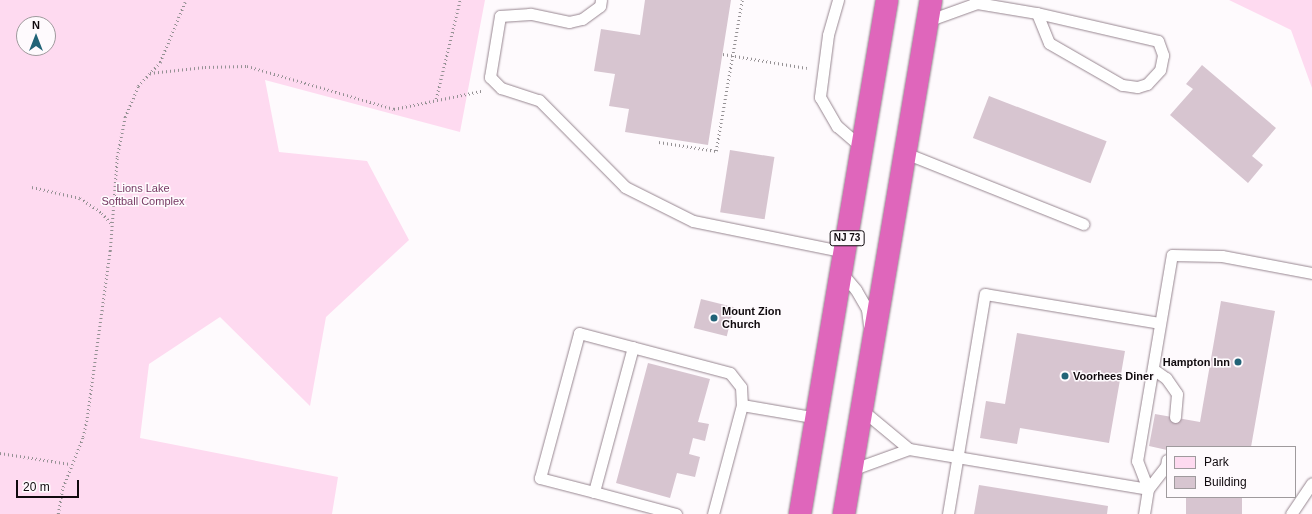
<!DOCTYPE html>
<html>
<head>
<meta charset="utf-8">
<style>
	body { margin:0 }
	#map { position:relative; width:1312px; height:514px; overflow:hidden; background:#fefafd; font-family:Helvetica,sans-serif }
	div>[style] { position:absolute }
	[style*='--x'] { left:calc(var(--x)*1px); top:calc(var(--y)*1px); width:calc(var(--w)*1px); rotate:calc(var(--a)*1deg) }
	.green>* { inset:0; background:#fedaf0 }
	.building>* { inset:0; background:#d7c5d0; transform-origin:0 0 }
	.path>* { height:2.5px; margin-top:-1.25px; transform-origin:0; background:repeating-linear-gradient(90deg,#959194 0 1px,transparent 0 4px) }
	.roads { filter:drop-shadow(0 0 1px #978690) drop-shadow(0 0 1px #978690) }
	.lane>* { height:11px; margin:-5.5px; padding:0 5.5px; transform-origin:5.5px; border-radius:5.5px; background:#fff }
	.highway>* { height:22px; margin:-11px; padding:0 11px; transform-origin:11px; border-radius:11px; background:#df66bb }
	.dots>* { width:11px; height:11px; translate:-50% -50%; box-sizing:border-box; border:2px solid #fefafd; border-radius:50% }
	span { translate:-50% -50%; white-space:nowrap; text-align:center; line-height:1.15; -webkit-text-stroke:3px #fefafd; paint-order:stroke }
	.shield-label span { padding:1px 3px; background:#fefafd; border:1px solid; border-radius:3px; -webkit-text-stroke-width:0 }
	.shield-label { font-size:10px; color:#100a0e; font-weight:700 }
	.park-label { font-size:11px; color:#773a64 }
	.poi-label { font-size:11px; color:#100a0e; font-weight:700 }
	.left { translate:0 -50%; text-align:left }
	.right { translate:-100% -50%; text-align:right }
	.legend { position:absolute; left:1166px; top:446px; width:130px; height:52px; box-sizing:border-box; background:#fefafd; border:1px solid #9f9a9d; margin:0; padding:5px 7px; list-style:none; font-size:12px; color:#100a0e }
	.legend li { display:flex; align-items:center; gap:8px; height:20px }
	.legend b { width:20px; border:1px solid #9f9a9d }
	.north { position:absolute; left:16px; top:16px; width:40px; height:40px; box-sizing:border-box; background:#fefafd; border:1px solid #9f9a9d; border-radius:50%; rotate:0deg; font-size:11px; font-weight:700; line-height:16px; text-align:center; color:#100a0e }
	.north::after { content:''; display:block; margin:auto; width:14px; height:18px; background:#216377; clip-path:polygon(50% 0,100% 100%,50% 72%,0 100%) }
	.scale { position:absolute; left:16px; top:480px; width:63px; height:18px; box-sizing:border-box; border:2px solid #100a0e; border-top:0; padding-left:5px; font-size:12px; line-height:14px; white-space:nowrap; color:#100a0e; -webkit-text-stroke:3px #fefafd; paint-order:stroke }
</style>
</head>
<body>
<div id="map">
	<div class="green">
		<i style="clip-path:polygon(evenodd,0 0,485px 0,460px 132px,265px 80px,279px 152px,367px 161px,409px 240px,326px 317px,310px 406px,220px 317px,149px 364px,140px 438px,338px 477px,332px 514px,0 514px,0 0,24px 24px,48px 24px,48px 48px,24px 48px,24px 24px)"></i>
		<i style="clip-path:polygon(1229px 0,1312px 0,1312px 88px,1291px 30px)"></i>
	</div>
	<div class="building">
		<i style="clip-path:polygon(645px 0,731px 0,708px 145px,625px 132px,629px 109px,609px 106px,615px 74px,594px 71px,601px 29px,640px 35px)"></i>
		<i style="clip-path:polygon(1202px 65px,1276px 128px,1252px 156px,1263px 165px,1248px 183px,1170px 115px,1193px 89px,1186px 84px)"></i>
		<i style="left:989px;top:96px;width:126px;height:45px;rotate:21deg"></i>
		<i style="left:730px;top:150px;width:45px;height:63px;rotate:9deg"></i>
		<i style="left:701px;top:299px;width:34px;height:30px;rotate:14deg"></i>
		<i style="clip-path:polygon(1221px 301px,1275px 311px,1251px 447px,1167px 447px,1167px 450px,1149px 446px,1155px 414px,1200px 422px)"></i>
		<i style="clip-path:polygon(1017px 333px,1125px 351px,1109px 443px,1020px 428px,1017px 444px,980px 438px,986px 401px,1005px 404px)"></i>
		<i style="clip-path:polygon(648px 363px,710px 379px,698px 422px,709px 424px,705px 441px,693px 438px,689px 454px,700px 457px,695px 477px,677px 473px,670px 498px,616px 483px)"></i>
		<i style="clip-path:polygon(979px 485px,1108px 506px,1107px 514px,974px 514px)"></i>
		<i style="left:1186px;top:497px;width:56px;height:17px"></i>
	</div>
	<div class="path">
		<i style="--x:723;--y:54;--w:85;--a:9.5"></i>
		<i style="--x:150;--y:73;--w:55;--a:-6.2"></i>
		<i style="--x:205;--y:67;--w:42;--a:-1.4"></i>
		<i style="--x:247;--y:66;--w:153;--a:16.3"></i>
		<i style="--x:394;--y:109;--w:89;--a:-11.7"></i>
		<i style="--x:436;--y:99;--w:102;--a:-76.4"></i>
		<i style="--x:659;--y:142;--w:58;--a:9"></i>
		<i style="--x:716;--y:151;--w:153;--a:-80.2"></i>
		<i style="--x:32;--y:187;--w:49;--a:12.9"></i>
		<i style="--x:80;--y:198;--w:27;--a:34"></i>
		<i style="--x:102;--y:213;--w:15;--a:48"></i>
		<i style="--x:0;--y:453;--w:71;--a:8.9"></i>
		<i style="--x:58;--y:514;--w:27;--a:-80"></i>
		<i style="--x:63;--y:487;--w:54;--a:-68.2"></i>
		<i style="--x:83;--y:437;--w:19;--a:-78"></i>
		<i style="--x:87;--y:418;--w:169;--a:-82.2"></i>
		<i style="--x:110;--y:251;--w:94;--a:-85.7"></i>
		<i style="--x:117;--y:157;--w:41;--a:-78.7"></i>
		<i style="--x:125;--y:117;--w:34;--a:-67"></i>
		<i style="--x:138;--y:86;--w:33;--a:-47"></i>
		<i style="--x:160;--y:62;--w:65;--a:-67.4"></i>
	</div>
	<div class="roads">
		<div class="lane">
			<i style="--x:601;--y:0;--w:6;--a:99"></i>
			<i style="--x:600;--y:6;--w:22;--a:144"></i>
			<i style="--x:582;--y:19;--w:13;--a:167"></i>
			<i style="--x:569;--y:22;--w:40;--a:-168"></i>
			<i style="--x:530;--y:14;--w:30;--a:176"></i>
			<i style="--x:500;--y:16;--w:62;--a:99.3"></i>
			<i style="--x:490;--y:77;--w:16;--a:45"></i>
			<i style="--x:501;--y:88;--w:40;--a:18"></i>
			<i style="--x:539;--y:100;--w:122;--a:45.3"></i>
			<i style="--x:625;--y:187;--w:76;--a:26.6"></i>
			<i style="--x:693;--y:221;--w:155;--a:11.5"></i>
			<i style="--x:838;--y:0;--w:36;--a:106"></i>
			<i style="--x:828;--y:35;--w:63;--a:97.4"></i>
			<i style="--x:820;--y:97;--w:34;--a:60"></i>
			<i style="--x:837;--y:126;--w:33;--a:41"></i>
			<i style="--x:977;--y:3;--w:61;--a:9.5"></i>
			<i style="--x:1037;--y:13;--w:124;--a:13"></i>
			<i style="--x:1158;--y:41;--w:15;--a:70"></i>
			<i style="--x:1163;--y:55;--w:15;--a:101"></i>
			<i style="--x:1160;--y:70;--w:19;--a:133"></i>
			<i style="--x:1147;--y:84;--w:10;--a:163"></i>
			<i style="--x:1137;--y:87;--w:15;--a:-172"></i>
			<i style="--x:1122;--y:85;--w:84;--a:-150.1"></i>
			<i style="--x:1049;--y:43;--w:32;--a:-112"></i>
			<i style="--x:927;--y:21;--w:53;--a:-19.8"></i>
			<i style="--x:977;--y:3;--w:4;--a:-124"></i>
			<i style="--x:905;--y:153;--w:192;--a:21.7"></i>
			<i style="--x:841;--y:272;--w:23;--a:50"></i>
			<i style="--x:856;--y:290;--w:22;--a:60"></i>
			<i style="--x:867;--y:309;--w:16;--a:83"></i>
			<i style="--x:633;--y:347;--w:150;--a:105.1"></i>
			<i style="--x:594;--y:492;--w:56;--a:-165.5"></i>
			<i style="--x:540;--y:478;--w:150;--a:-74.9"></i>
			<i style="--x:579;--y:333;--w:156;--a:14.8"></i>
			<i style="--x:730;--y:373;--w:18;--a:52"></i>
			<i style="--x:741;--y:387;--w:18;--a:87"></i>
			<i style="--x:742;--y:405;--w:76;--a:9.8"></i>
			<i style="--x:1153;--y:369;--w:16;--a:35"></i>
			<i style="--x:1166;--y:378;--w:19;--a:55"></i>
			<i style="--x:1177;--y:394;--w:23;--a:95"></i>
			<i style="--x:909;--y:449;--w:242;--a:9.5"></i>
			<i style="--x:1148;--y:489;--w:30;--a:-111"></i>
			<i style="--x:1137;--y:461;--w:209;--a:-80.4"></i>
			<i style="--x:1172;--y:255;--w:50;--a:1.1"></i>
			<i style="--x:1222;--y:256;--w:92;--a:10.7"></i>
			<i style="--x:851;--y:470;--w:62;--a:-19.9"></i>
			<i style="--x:909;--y:449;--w:61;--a:-140.3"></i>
			<i style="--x:594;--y:492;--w:85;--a:15"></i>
			<i style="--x:713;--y:514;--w:113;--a:-75.1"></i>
			<i style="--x:948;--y:514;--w:223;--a:-80.5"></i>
			<i style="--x:985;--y:294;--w:177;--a:9.4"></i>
			<i style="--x:1144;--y:514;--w:25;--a:-81"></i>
			<i style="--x:1148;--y:489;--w:29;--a:-52"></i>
			<i style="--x:1166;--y:466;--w:6;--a:-81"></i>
			<i style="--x:1291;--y:514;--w:37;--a:-56"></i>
		</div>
		<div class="highway">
			<i style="--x:800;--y:514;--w:521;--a:-80.39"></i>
			<i style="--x:844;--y:514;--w:521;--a:-80.39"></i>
		</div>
	</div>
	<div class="dots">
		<i style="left:714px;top:318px;background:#216377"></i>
		<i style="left:1238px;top:362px;background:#216377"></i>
		<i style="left:1065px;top:376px;background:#216377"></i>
	</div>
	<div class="shield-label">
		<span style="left:847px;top:238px">NJ 73</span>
	</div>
	<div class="park-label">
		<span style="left:143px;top:195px">Lions Lake<br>Softball Complex</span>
	</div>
	<div class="poi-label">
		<span class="left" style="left:722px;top:318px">Mount Zion<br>Church</span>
		<span class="right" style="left:1230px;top:362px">Hampton Inn</span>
		<span class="left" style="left:1073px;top:376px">Voorhees Diner</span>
	</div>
	<ul class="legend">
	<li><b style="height:11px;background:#fedaf0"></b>Park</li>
	<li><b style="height:11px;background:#d7c5d0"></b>Building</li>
	</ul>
	<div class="north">N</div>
	<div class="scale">20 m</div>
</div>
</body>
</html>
